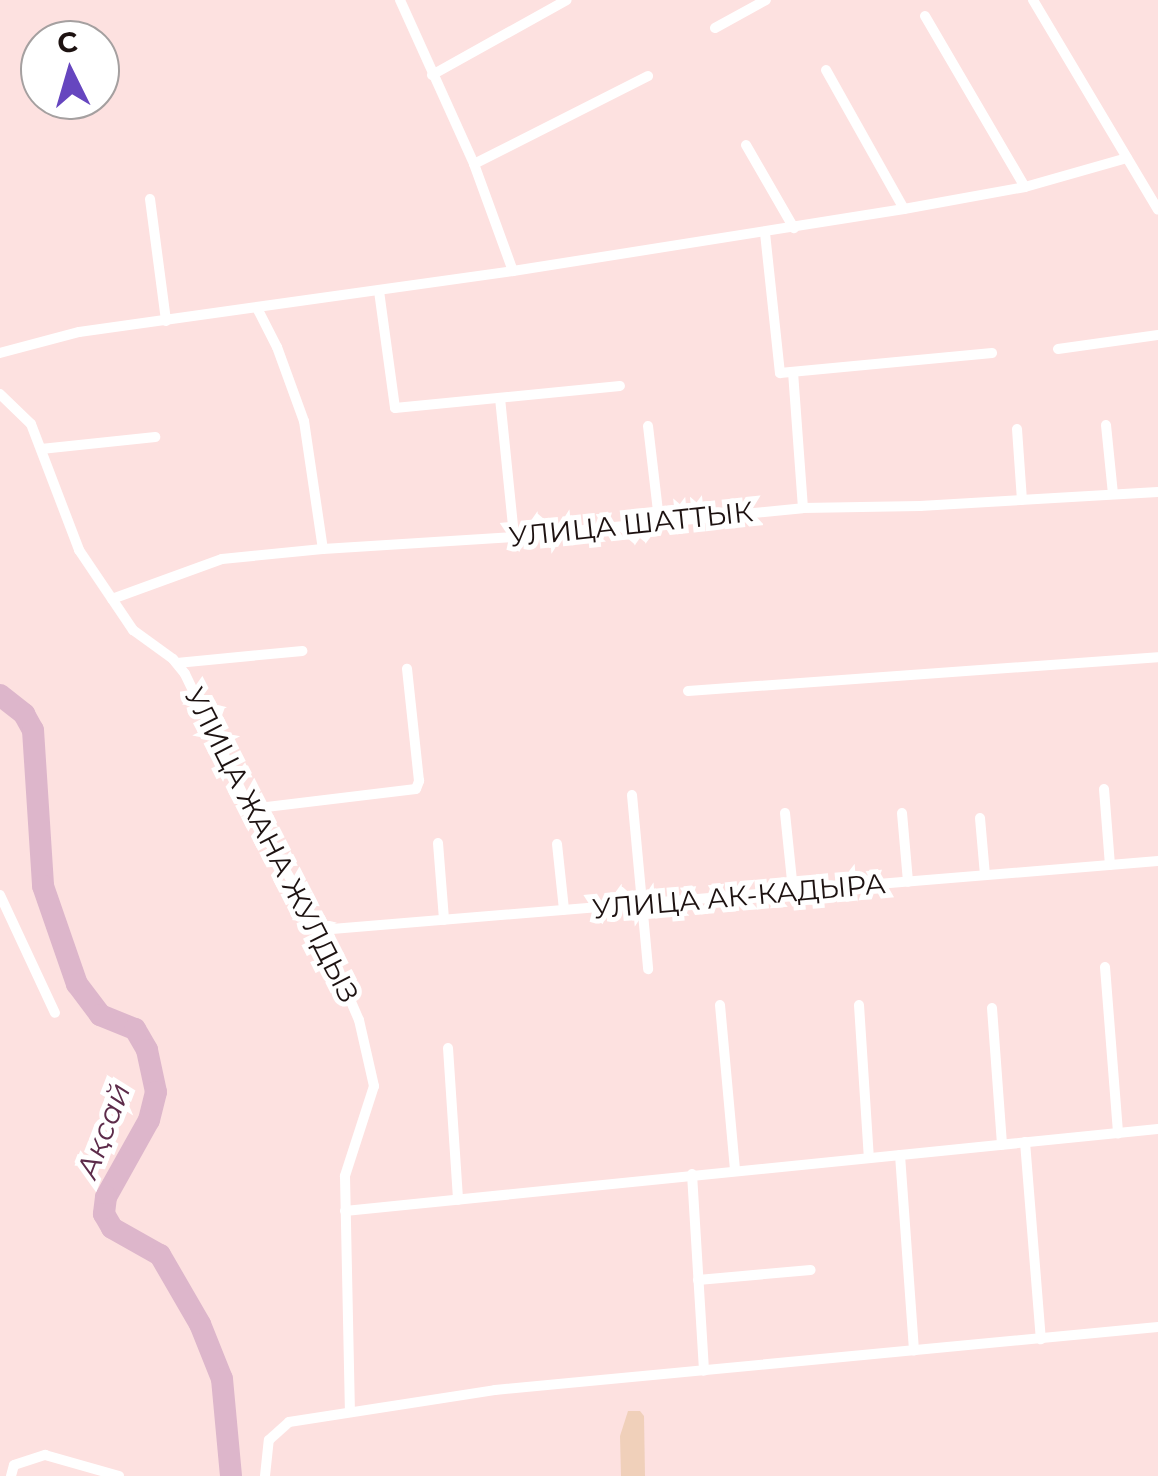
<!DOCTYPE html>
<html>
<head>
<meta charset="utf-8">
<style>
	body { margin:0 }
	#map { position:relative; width:1158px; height:1476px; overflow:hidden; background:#fde1e0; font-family:Montserrat,sans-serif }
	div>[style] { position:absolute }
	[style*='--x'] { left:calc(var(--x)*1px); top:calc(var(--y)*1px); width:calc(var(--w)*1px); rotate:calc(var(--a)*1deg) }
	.green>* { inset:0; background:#f0d0ba }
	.river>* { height:22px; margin:-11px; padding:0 11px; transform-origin:11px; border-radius:11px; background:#ddb6cb }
	.minor>* { height:10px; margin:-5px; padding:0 5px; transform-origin:5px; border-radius:5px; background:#fff }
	span { translate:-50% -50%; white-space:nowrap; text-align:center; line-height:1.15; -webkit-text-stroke:10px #fff; paint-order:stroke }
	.street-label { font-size:28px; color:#1d1211 }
	.water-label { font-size:30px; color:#5d2b4a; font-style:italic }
	.north { position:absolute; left:20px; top:20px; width:100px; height:100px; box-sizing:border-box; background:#fff; border:2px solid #a5a0a0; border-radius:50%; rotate:355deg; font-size:28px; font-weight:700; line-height:40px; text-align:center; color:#1d1211 }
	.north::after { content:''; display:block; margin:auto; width:35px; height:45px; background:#6646bf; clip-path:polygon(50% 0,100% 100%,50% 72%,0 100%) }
</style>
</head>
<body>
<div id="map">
	<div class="green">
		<i style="clip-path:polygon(628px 1411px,640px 1411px,644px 1416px,645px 1476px,621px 1476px,620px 1436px)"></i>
	</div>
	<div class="river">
		<i style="--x:0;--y:695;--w:31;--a:38"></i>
		<i style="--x:24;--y:714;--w:18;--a:61"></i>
		<i style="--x:33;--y:730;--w:156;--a:86.3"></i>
		<i style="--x:43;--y:886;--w:104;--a:70.9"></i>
		<i style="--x:77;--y:984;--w:39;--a:53"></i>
		<i style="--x:100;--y:1015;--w:38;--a:22"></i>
		<i style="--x:135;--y:1029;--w:24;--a:60"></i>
		<i style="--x:147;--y:1050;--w:43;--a:77.9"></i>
		<i style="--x:156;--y:1092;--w:29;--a:104"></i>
		<i style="--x:149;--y:1120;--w:88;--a:119.2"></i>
		<i style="--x:106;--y:1197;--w:17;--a:97"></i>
		<i style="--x:104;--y:1214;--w:16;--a:60"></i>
		<i style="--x:112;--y:1228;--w:55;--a:29.4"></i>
		<i style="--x:160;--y:1255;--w:80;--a:59.9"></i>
		<i style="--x:200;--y:1324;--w:59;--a:68.2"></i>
		<i style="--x:222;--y:1379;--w:97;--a:84.7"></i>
	</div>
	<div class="minor">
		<i style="--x:400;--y:0;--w:180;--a:65.7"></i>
		<i style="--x:474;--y:164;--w:114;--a:70"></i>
		<i style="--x:1033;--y:0;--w:244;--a:59.2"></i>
		<i style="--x:925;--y:16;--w:198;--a:59.7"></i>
		<i style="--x:715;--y:28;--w:58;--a:-28.8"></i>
		<i style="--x:826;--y:70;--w:159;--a:60.7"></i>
		<i style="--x:432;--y:75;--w:154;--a:-29.1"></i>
		<i style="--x:746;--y:145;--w:96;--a:60"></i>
		<i style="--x:474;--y:164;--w:195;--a:-26.8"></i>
		<i style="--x:150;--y:199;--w:123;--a:82.5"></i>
		<i style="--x:765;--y:233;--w:141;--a:83.9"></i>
		<i style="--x:780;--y:373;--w:213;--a:-5.4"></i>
		<i style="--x:379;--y:291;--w:118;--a:82.2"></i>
		<i style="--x:395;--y:408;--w:226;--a:-5.6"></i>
		<i style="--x:257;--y:308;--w:44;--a:62.9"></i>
		<i style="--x:277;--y:347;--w:79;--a:70"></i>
		<i style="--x:304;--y:421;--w:129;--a:81.6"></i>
		<i style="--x:1058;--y:349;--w:101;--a:-8"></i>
		<i style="--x:0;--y:353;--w:82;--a:-14.9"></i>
		<i style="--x:79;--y:332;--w:438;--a:-8"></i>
		<i style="--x:513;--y:271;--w:396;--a:-9"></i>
		<i style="--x:904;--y:209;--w:123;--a:-10.3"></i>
		<i style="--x:1025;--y:187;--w:106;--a:-15.9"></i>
		<i style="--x:793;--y:372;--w:136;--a:85.8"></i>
		<i style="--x:0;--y:394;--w:43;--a:44.1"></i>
		<i style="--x:31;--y:424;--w:135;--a:69.1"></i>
		<i style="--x:79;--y:550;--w:97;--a:56"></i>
		<i style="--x:133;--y:630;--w:49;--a:35.9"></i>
		<i style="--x:173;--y:659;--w:19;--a:51"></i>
		<i style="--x:185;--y:674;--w:150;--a:64.3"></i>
		<i style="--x:250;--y:809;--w:140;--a:60"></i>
		<i style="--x:320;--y:930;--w:98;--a:66.6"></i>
		<i style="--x:359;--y:1020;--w:68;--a:77.2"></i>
		<i style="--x:374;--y:1086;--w:95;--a:107.9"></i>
		<i style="--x:345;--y:1176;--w:236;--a:88.8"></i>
		<i style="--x:500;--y:398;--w:140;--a:84.2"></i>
		<i style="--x:1106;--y:425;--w:69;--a:84.2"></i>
		<i style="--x:648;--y:426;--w:95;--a:83.3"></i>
		<i style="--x:1017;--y:429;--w:71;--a:86"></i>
		<i style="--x:41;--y:449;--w:115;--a:-6"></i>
		<i style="--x:112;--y:599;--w:117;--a:-20"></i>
		<i style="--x:222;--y:559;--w:101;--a:-5.7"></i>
		<i style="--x:323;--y:549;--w:191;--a:-3.6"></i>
		<i style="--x:514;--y:537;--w:290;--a:-5.7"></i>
		<i style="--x:803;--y:508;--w:117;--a:-1"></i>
		<i style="--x:920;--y:506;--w:238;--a:-3.4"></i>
		<i style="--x:177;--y:663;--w:126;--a:-5.5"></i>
		<i style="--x:688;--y:691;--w:471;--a:-4.1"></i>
		<i style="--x:1104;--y:789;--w:76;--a:85.5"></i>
		<i style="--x:632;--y:795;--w:175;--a:84.7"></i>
		<i style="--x:250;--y:809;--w:167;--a:-6.9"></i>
		<i style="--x:416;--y:789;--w:9;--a:-69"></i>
		<i style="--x:419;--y:781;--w:113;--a:-96.1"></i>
		<i style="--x:785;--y:813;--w:78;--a:84.1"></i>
		<i style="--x:902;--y:813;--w:69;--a:85"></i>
		<i style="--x:980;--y:818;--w:57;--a:85"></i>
		<i style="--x:438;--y:843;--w:77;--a:85.5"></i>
		<i style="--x:557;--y:844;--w:66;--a:83.9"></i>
		<i style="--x:0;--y:895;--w:130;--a:65"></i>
		<i style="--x:320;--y:930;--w:841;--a:-4.71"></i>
		<i style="--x:1105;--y:967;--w:167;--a:85.5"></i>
		<i style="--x:720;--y:1005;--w:165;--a:84.8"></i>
		<i style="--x:859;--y:1005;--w:153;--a:86.3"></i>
		<i style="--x:992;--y:1008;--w:137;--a:85.8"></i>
		<i style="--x:448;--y:1048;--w:152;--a:86.2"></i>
		<i style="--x:1025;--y:1142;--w:198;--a:85.4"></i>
		<i style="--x:900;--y:1155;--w:196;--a:85.9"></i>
		<i style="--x:692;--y:1174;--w:197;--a:86.5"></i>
		<i style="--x:345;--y:1211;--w:817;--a:-5.76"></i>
		<i style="--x:698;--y:1280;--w:113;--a:-5.1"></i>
		<i style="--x:11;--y:1476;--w:11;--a:-75"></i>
		<i style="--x:14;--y:1465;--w:33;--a:-18"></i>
		<i style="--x:45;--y:1455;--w:77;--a:15.8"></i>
		<i style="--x:265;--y:1476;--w:36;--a:-84"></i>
		<i style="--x:269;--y:1440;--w:27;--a:-42"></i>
		<i style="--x:289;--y:1422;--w:208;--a:-8.8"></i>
		<i style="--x:495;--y:1390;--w:666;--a:-5.43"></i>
	</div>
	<div class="street-label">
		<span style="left:631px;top:524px;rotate:-6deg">УЛИЦА ШАТТЫК</span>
		<span style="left:272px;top:845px;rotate:63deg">УЛИЦА ЖАНА ЖУЛДЫЗ</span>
		<span style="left:739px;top:896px;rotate:-5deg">УЛИЦА АК-КАДЫРА</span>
	</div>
	<div class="water-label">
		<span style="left:104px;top:1131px;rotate:-69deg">Ақсай</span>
	</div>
	<div class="north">С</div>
</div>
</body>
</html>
